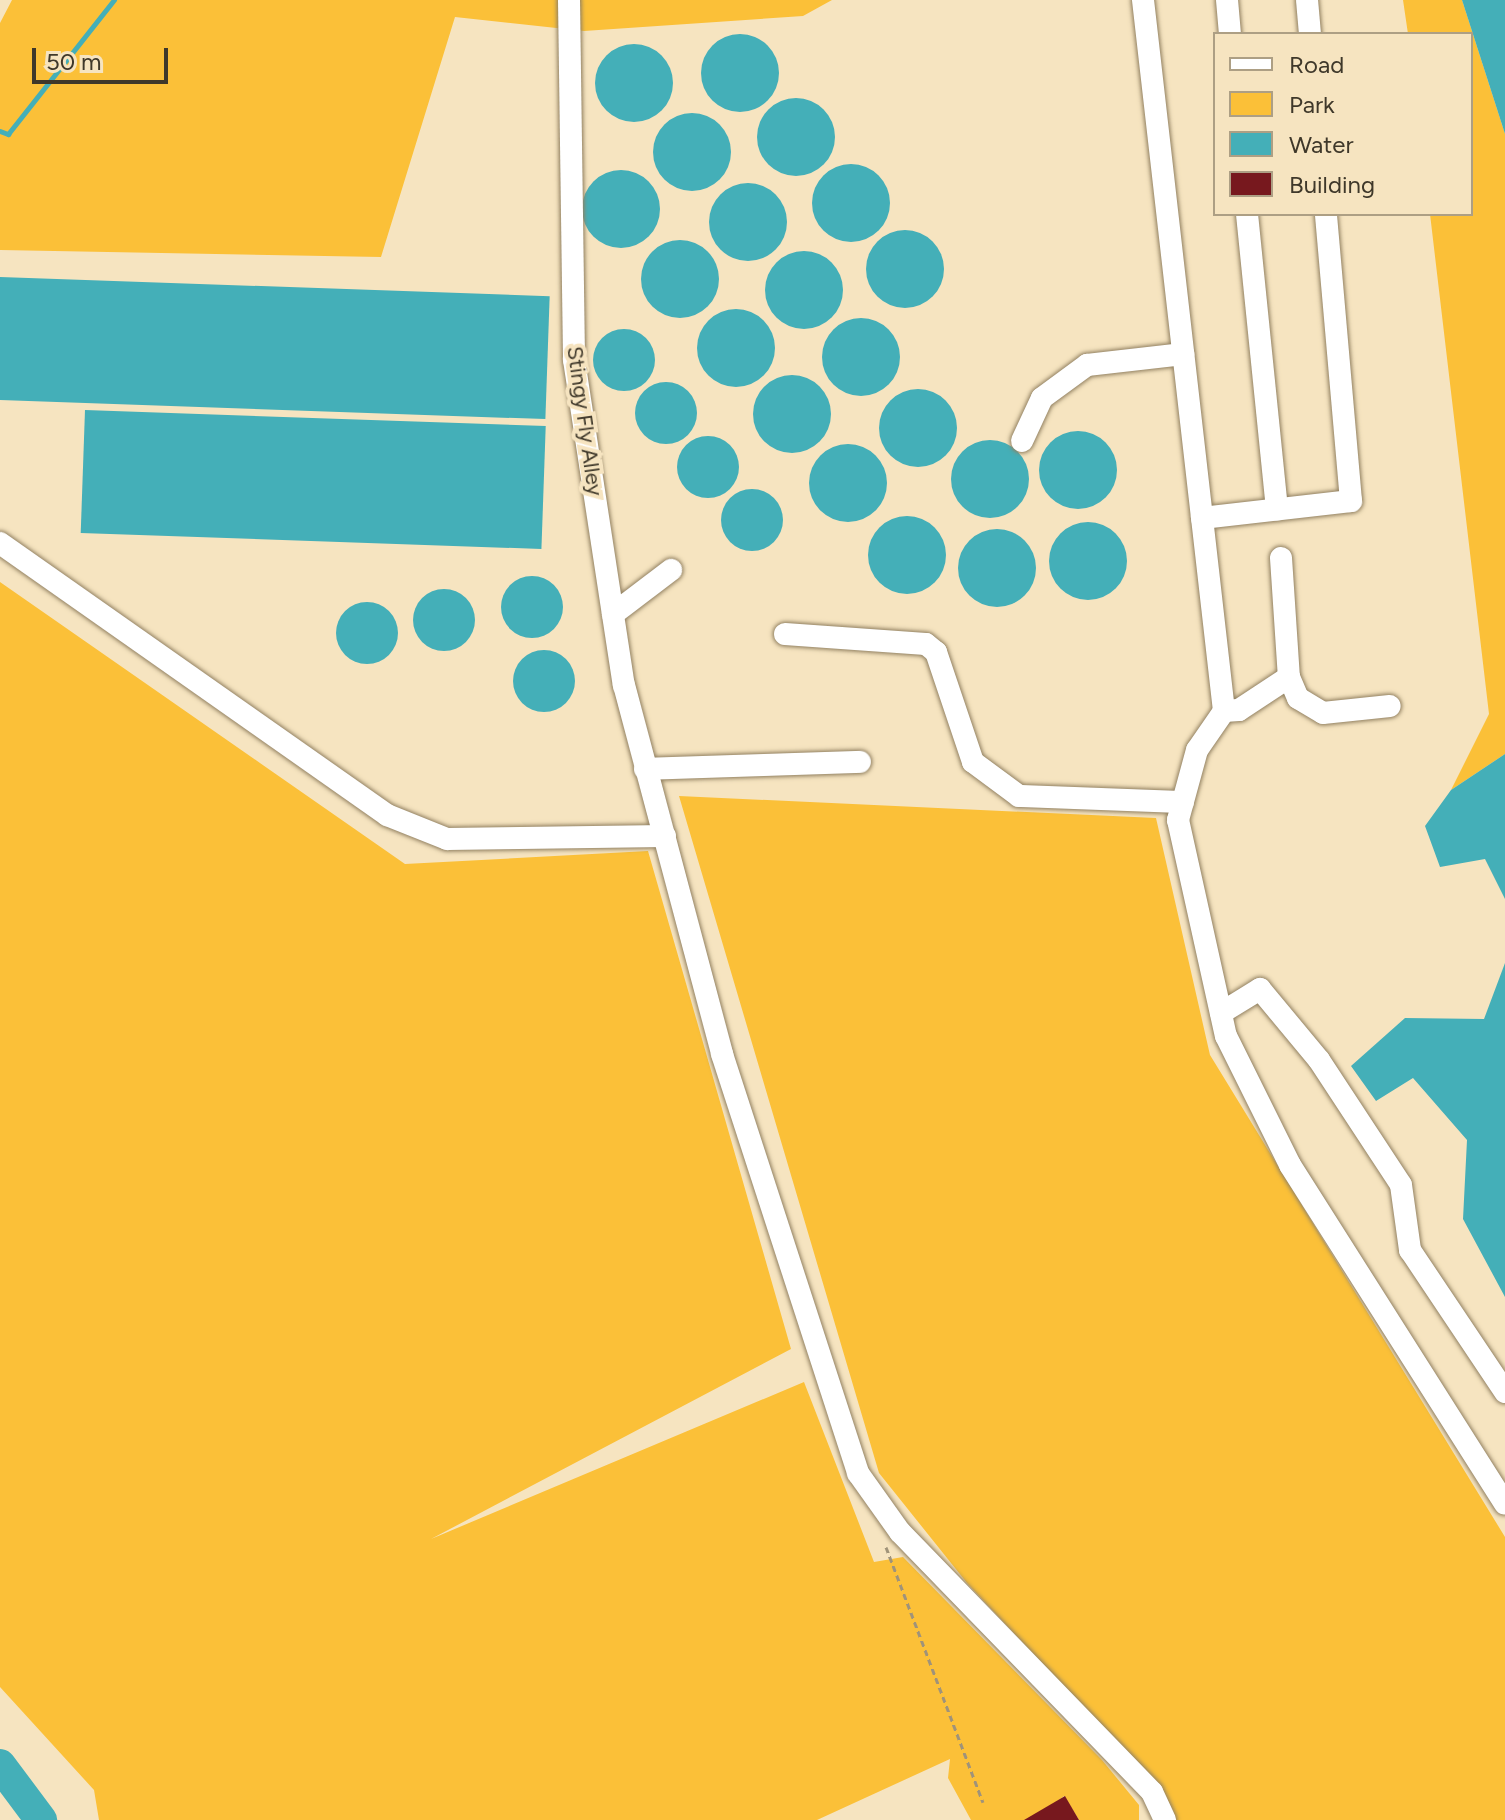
<!DOCTYPE html>
<html>
<head>
<meta charset="utf-8">
<style>
	body { margin:0 }
	#map { position:relative; width:1505px; height:1820px; overflow:hidden; background:#f6e4c0; font-family:Figtree,sans-serif }
	div>[style] { position:absolute }
	[style*='--x'] { left:calc(var(--x)*1px); top:calc(var(--y)*1px); width:calc(var(--w)*1px); rotate:calc(var(--a)*1deg) }
	.green>* { inset:0; background:#fbc038 }
	.water>* { inset:0; background:#44afb8; transform-origin:0 0 }
	.round { border-radius:50% }
	.stream>* { height:5px; margin:-2.5px; padding:0 2.5px; transform-origin:2.5px; border-radius:2.5px; background:#44afb8 }
	.river>* { height:32px; margin:-16px; padding:0 16px; transform-origin:16px; border-radius:16px; background:#44afb8 }
	.building>* { inset:0; background:#77181e }
	.path>* { height:3px; margin-top:-1.5px; transform-origin:0; background:repeating-linear-gradient(90deg,#a09379 0 6px,transparent 0 10px) }
	.roads { filter:drop-shadow(0 0 2px #928161) drop-shadow(0 0 2px #928161) }
	.minor>* { height:22px; margin:-11px; padding:0 11px; transform-origin:11px; border-radius:11px; background:#fff }
	span { translate:-50% -50%; white-space:nowrap; text-align:center; line-height:1.15; -webkit-text-stroke:8px #f6e4c0; paint-order:stroke }
	.street-label { font-size:22px; color:#3f382a }
	.legend { position:absolute; left:1213px; top:32px; width:260px; height:184px; box-sizing:border-box; background:#f6e4c0; border:2px solid #ad9f84; margin:0; padding:10px 14px; list-style:none; font-size:24px; color:#3f382a }
	.legend li { display:flex; align-items:center; gap:16px; height:40px }
	.legend b { width:40px; border:2px solid #ad9f84 }
	.scale { position:absolute; left:32px; top:48px; width:136px; height:36px; box-sizing:border-box; border:4px solid #3f382a; border-top:0; padding-left:10px; font-size:24px; line-height:28px; white-space:nowrap; color:#3f382a; -webkit-text-stroke:6px #f6e4c0; paint-order:stroke }
</style>
</head>
<body>
<div id="map">
	<div class="green">
		<i style="clip-path:polygon(12px 0,832px 0,803px 16px,584px 31px,455px 17px,381px 257px,0 250px,0 23px)"></i>
		<i style="clip-path:polygon(1403px 0,1462px 0,1505px 134px,1505px 754px,1451px 790px,1489px 714px,1430px 214px,1471px 214px,1471px 34px,1408px 34px)"></i>
		<i style="clip-path:polygon(0 582px,405px 864px,648px 851px,791px 1349px,431px 1539px,804px 1382px,874px 1562px,903px 1557px,1102px 1760px,1139px 1805px,1139px 1820px,1079px 1820px,1064px 1796px,1034px 1820px,971px 1820px,948px 1778px,950px 1759px,817px 1820px,99px 1820px,94px 1790px,0 1687px)"></i>
		<i style="clip-path:polygon(679px 796px,1156px 818px,1210px 1055px,1505px 1537px,1505px 1820px,1174px 1820px,1160px 1789px,967px 1583px,879px 1473px)"></i>
	</div>
	<div class="water">
		<i style="clip-path:polygon(1462px 0,1505px 0,1505px 134px)"></i>
		<i class="round" style="left:701px;top:34px;width:78px;height:78px"></i>
		<i class="round" style="left:595px;top:44px;width:78px;height:78px"></i>
		<i class="round" style="left:757px;top:98px;width:78px;height:78px"></i>
		<i class="round" style="left:653px;top:113px;width:78px;height:78px"></i>
		<i class="round" style="left:812px;top:164px;width:78px;height:78px"></i>
		<i class="round" style="left:582px;top:170px;width:78px;height:78px"></i>
		<i class="round" style="left:709px;top:183px;width:78px;height:78px"></i>
		<i class="round" style="left:866px;top:230px;width:78px;height:78px"></i>
		<i class="round" style="left:641px;top:240px;width:78px;height:78px"></i>
		<i class="round" style="left:765px;top:251px;width:78px;height:78px"></i>
		<i style="left:0;top:277px;width:550px;height:123px;rotate:2deg"></i>
		<i class="round" style="left:697px;top:309px;width:78px;height:78px"></i>
		<i class="round" style="left:822px;top:318px;width:78px;height:78px"></i>
		<i class="round" style="left:593px;top:329px;width:62px;height:62px"></i>
		<i class="round" style="left:753px;top:375px;width:78px;height:78px"></i>
		<i class="round" style="left:635px;top:382px;width:62px;height:62px"></i>
		<i class="round" style="left:879px;top:389px;width:78px;height:78px"></i>
		<i style="left:85px;top:410px;width:461px;height:123px;rotate:2deg"></i>
		<i class="round" style="left:1039px;top:431px;width:78px;height:78px"></i>
		<i class="round" style="left:677px;top:436px;width:62px;height:62px"></i>
		<i class="round" style="left:951px;top:440px;width:78px;height:78px"></i>
		<i class="round" style="left:809px;top:444px;width:78px;height:78px"></i>
		<i class="round" style="left:721px;top:489px;width:62px;height:62px"></i>
		<i class="round" style="left:868px;top:516px;width:78px;height:78px"></i>
		<i class="round" style="left:1049px;top:522px;width:78px;height:78px"></i>
		<i class="round" style="left:958px;top:529px;width:78px;height:78px"></i>
		<i class="round" style="left:501px;top:576px;width:62px;height:62px"></i>
		<i class="round" style="left:413px;top:589px;width:62px;height:62px"></i>
		<i class="round" style="left:336px;top:602px;width:62px;height:62px"></i>
		<i class="round" style="left:513px;top:650px;width:62px;height:62px"></i>
		<i style="clip-path:polygon(1505px 754px,1505px 899px,1485px 859px,1440px 867px,1425px 826px,1451px 790px)"></i>
		<i style="clip-path:polygon(1505px 963px,1505px 1297px,1463px 1219px,1467px 1140px,1413px 1078px,1376px 1101px,1351px 1066px,1405px 1018px,1484px 1019px)"></i>
	</div>
	<div class="stream">
		<i style="--x:0;--y:131;--w:9;--a:21"></i>
		<i style="--x:8;--y:134;--w:171;--a:-51.7"></i>
	</div>
	<div class="river">
		<i style="--x:0;--y:1765;--w:69;--a:53.3"></i>
	</div>
	<div class="building">
		<i style="clip-path:polygon(1065px 1796px,1079px 1820px,1024px 1820px)"></i>
	</div>
	<div class="path">
		<i style="--x:886;--y:1547;--w:273;--a:69.2"></i>
	</div>
	<div class="roads">
		<div class="minor">
			<i style="--x:569;--y:0;--w:360;--a:89.2"></i>
			<i style="--x:574;--y:360;--w:329;--a:81.3"></i>
			<i style="--x:624;--y:685;--w:382;--a:75.1"></i>
			<i style="--x:722;--y:1054;--w:441;--a:72"></i>
			<i style="--x:858;--y:1473;--w:72;--a:54.6"></i>
			<i style="--x:900;--y:1532;--w:362;--a:45.9"></i>
			<i style="--x:1152;--y:1792;--w:31;--a:65"></i>
			<i style="--x:1143;--y:0;--w:716;--a:83.5"></i>
			<i style="--x:1224;--y:711;--w:47;--a:124.7"></i>
			<i style="--x:1197;--y:750;--w:73;--a:105.2"></i>
			<i style="--x:1178;--y:820;--w:221;--a:77.5"></i>
			<i style="--x:1226;--y:1036;--w:144;--a:63.6"></i>
			<i style="--x:1290;--y:1165;--w:401;--a:57.6"></i>
			<i style="--x:1227;--y:0;--w:34;--a:85"></i>
			<i style="--x:1307;--y:0;--w:34;--a:85"></i>
			<i style="--x:1247;--y:214;--w:297;--a:84.2"></i>
			<i style="--x:1022;--y:441;--w:47;--a:-65.1"></i>
			<i style="--x:1042;--y:398;--w:56;--a:-36.3"></i>
			<i style="--x:1087;--y:365;--w:97;--a:-6.5"></i>
			<i style="--x:1202;--y:518;--w:150;--a:-6.5"></i>
			<i style="--x:1351;--y:501;--w:288;--a:-95"></i>
			<i style="--x:0;--y:543;--w:473;--a:35.1"></i>
			<i style="--x:387;--y:815;--w:65;--a:21.8"></i>
			<i style="--x:447;--y:839;--w:218;--a:-0.8"></i>
			<i style="--x:1281;--y:558;--w:119;--a:86.2"></i>
			<i style="--x:1289;--y:677;--w:23;--a:67"></i>
			<i style="--x:1298;--y:698;--w:29;--a:31"></i>
			<i style="--x:1323;--y:713;--w:67;--a:-6"></i>
			<i style="--x:613;--y:614;--w:73;--a:-37.2"></i>
			<i style="--x:785;--y:634;--w:141;--a:4.1"></i>
			<i style="--x:926;--y:644;--w:13;--a:39"></i>
			<i style="--x:936;--y:652;--w:116;--a:71.4"></i>
			<i style="--x:973;--y:762;--w:57;--a:36.5"></i>
			<i style="--x:1019;--y:796;--w:164;--a:2.1"></i>
			<i style="--x:1224;--y:711;--w:15;--a:-4"></i>
			<i style="--x:1239;--y:710;--w:60;--a:-33.4"></i>
			<i style="--x:645;--y:769;--w:215;--a:-1.9"></i>
			<i style="--x:1221;--y:1013;--w:46;--a:-31.6"></i>
			<i style="--x:1260;--y:989;--w:92;--a:50.3"></i>
			<i style="--x:1319;--y:1060;--w:149;--a:56.7"></i>
			<i style="--x:1401;--y:1185;--w:66;--a:82.1"></i>
			<i style="--x:1410;--y:1250;--w:171;--a:56.2"></i>
		</div>
	</div>
	<div class="street-label">
		<span style="left:585px;top:421px;rotate:82deg">Stingy Fly Alley</span>
	</div>
	<ul class="legend">
	<li><b style="height:10px;background:#fff"></b>Road</li>
	<li><b style="height:22px;background:#fbc038"></b>Park</li>
	<li><b style="height:22px;background:#44afb8"></b>Water</li>
	<li><b style="height:22px;background:#77181e"></b>Building</li>
	</ul>
	<div class="scale">50 m</div>
</div>
</body>
</html>
